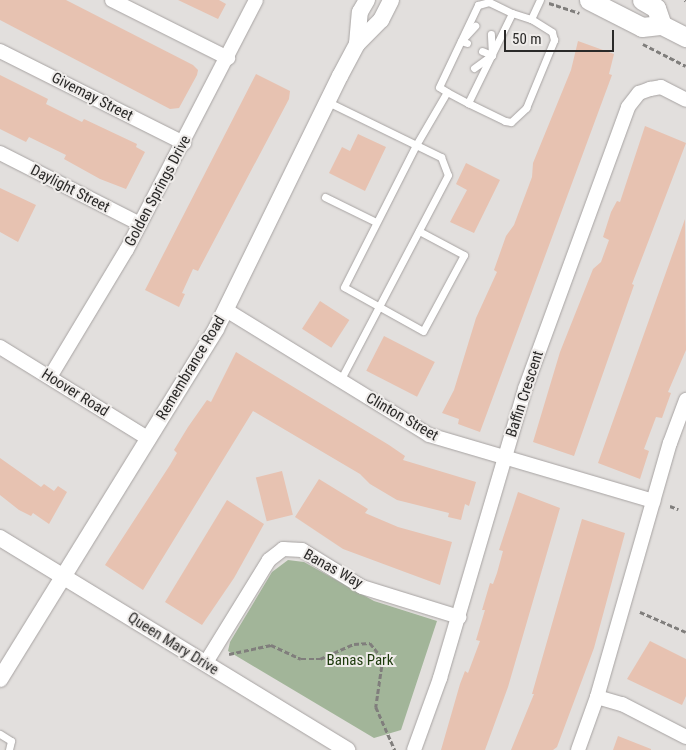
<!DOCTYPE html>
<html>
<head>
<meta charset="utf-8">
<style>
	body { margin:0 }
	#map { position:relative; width:686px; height:750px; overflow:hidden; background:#e2dfdd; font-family:"Roboto Condensed",sans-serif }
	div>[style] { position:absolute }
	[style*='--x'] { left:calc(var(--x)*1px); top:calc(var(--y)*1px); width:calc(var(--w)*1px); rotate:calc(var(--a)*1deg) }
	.green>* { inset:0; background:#a2b599 }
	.building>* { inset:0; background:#e7c2b1; transform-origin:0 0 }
	.path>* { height:2.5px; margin-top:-1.25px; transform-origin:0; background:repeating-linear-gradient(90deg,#807e7c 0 5px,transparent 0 7.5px) }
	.roads { filter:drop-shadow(0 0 1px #a7a3a2) drop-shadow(0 0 1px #a7a3a2) }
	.service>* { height:7px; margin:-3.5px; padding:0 3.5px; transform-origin:3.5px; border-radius:3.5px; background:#fff }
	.minor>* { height:14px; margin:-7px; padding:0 7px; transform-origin:7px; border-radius:7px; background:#fff }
	.tertiary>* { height:16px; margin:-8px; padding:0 8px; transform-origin:8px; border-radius:8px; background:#fff }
	.secondary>* { height:19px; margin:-9.5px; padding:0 9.5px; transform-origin:9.5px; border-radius:9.5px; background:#fff }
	span { translate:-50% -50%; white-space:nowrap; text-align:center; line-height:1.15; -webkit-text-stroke:4px #efecea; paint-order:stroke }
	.street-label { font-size:15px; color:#2b2a29 }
	.park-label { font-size:15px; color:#1d3a0c }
	.scale { position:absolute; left:504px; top:30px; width:110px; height:22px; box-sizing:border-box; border:2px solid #2b2a29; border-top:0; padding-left:6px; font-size:15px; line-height:18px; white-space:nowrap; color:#2b2a29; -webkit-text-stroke:4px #efecea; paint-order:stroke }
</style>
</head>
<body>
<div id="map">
	<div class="green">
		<i style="clip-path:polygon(288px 560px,304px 562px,374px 601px,437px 621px,401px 730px,374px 738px,228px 651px,230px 642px,272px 572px)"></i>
	</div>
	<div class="building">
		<i style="clip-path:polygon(0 0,66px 0,193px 65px,198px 70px,197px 75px,179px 108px,170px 109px,0 20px)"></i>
		<i style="clip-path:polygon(178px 0,219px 0,226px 4px,218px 19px)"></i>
		<i style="clip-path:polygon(578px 41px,614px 54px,609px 74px,612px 75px,480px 432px,458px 424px,459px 419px,442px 413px,454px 390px,476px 318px,497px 272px,494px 270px,506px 236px,514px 225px,532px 177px,533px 163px,571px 70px)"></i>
		<i style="clip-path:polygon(256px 74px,290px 91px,289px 99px,198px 271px,193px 269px,182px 293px,185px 294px,179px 307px,145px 290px)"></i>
		<i style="clip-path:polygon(0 75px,48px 99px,46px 104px,82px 122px,84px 119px,137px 144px,136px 147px,145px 152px,126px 189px,100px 179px,64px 159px,66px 155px,29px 137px,26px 142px,0 129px)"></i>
		<i style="clip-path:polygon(645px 126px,686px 143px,632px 284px,634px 285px,574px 456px,533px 442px,560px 352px,593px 269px,601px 262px,609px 240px,603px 237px,611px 212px,617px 201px,620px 202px)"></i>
		<i style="clip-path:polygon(358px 134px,386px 147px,365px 191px,329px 173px,342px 147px,350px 151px)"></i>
		<i style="clip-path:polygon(466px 163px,500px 180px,474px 233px,450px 222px,467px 190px,456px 184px)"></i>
		<i style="clip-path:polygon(0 188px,36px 205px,18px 242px,0 232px)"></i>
		<i style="clip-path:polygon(685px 219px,686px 350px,668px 392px,671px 393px,662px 418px,656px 417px,644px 449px,649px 451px,640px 479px,598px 463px)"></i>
		<i style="left:320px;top:301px;width:35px;height:33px;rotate:33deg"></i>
		<i style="left:384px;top:336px;width:57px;height:39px;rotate:27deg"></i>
		<i style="clip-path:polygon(236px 352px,389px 445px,405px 456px,403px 460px,476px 482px,469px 506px,465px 504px,461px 520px,448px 517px,449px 513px,397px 500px,370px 484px,360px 474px,253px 411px,143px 590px,105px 565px,170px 465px,177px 453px,174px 450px,188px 427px,207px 400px,211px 402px)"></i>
		<i style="clip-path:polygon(0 458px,41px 487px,44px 484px,54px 491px,58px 486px,67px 492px,49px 524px,33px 513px,31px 516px,19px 510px,0 495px)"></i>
		<i style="left:282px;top:471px;width:45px;height:27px;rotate:76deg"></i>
		<i style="clip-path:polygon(319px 479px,368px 509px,365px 513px,398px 527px,452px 542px,440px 585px,343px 549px,295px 517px)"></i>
		<i style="clip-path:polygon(518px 492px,560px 508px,508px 687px,485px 750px,441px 750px,460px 684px,465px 671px,468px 673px,480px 641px,476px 640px,485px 610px,482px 610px,490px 583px,493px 584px,497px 573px,503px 551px,499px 550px)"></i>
		<i style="clip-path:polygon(227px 500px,264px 524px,234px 578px,202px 625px,165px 602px)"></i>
		<i style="clip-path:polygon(582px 519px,625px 533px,594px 648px,557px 747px,553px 750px,511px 750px,534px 694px,532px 694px)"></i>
		<i style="clip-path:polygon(650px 641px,686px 659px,686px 696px,682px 705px,627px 679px)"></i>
		<i style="clip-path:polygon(618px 736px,651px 749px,651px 750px,613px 750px)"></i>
	</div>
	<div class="path">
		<i style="--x:685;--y:0;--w:1;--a:45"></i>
		<i style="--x:549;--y:3;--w:32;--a:18"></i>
		<i style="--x:643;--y:44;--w:48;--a:27.1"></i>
		<i style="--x:670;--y:506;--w:9;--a:21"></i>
		<i style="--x:640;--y:612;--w:50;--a:23.5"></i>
		<i style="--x:229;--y:654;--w:43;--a:-12.1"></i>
		<i style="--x:271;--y:645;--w:33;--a:25"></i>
		<i style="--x:301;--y:659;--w:19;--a:0"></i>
		<i style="--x:320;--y:659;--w:37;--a:-24"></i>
		<i style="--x:354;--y:644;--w:16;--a:-4"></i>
		<i style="--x:370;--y:643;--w:21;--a:51"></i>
		<i style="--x:383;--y:659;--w:49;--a:98.3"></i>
		<i style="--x:376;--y:707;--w:47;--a:66.2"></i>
	</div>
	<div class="roads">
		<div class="service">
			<i style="--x:467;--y:43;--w:6;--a:-162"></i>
			<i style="--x:461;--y:41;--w:21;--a:-47"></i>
			<i style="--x:482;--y:51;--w:11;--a:22"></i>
			<i style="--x:474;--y:68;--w:22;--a:-36"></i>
			<i style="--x:492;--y:55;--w:21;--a:-93"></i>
			<i style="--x:447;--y:92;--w:9;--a:-148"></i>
			<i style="--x:439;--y:87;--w:91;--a:-64.6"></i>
			<i style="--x:478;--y:5;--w:11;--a:-15"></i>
			<i style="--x:489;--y:2;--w:25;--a:26"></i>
			<i style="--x:328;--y:102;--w:126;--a:26"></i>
			<i style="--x:441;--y:157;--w:19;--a:69"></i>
			<i style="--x:448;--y:175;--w:233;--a:117.7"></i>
			<i style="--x:468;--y:103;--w:41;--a:25.9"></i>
			<i style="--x:505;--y:121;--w:6;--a:9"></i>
			<i style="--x:511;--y:122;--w:21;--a:-43"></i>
			<i style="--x:526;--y:108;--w:74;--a:-67.6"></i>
			<i style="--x:554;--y:40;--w:8;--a:-104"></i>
			<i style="--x:552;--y:32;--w:25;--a:-148"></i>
			<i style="--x:325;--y:197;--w:57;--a:26.1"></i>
			<i style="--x:419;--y:231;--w:51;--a:28.1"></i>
			<i style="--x:464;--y:255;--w:86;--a:118.3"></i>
			<i style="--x:423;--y:331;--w:90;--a:-150.9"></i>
			<i style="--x:344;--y:287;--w:159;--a:-63.1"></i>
			<i style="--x:416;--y:145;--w:61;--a:-59.7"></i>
			<i style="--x:447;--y:92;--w:24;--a:28"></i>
			<i style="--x:468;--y:103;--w:100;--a:-63.9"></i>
			<i style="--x:512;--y:13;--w:20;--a:18"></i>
			<i style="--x:531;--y:19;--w:21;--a:-65"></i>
			<i style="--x:0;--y:734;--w:13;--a:32"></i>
			<i style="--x:11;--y:741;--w:9;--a:103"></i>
		</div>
		<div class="minor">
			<i style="--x:112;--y:0;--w:130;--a:26.6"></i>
			<i style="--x:0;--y:51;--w:206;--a:26.6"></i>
			<i style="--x:0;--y:153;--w:157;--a:26.9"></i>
			<i style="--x:226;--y:310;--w:238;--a:31.6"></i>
			<i style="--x:429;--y:435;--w:234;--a:16.4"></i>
			<i style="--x:0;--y:347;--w:175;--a:31.7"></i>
			<i style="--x:50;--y:377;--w:149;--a:-59"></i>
			<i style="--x:127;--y:249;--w:280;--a:-62.6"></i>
			<i style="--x:205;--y:664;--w:122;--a:-58.4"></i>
			<i style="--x:269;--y:560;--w:18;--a:-38"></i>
			<i style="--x:283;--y:549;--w:19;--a:3"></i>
			<i style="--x:302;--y:550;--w:70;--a:31.7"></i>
			<i style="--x:362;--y:587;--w:102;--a:17.2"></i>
			<i style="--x:597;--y:697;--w:26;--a:16"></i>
			<i style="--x:622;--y:704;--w:72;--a:27.3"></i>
			<i style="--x:414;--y:750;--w:77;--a:-70.1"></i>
			<i style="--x:440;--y:678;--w:301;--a:-73.6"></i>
			<i style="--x:525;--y:389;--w:300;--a:-69.9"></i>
			<i style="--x:628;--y:107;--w:18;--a:-52"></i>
			<i style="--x:639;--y:93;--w:12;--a:-20"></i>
			<i style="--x:650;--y:89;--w:11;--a:-10"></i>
			<i style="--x:661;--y:87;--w:28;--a:27"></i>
			<i style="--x:578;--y:750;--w:56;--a:-70.3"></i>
			<i style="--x:597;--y:697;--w:264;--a:-74"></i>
			<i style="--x:670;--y:443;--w:46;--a:-69.6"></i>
		</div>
		<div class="tertiary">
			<i style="--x:357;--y:44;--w:32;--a:-85"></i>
			<i style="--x:360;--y:12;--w:14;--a:-60"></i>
			<i style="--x:0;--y:538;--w:407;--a:31.4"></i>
			<i style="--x:0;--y:679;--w:411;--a:-58.3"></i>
			<i style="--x:216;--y:329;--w:282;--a:-63.9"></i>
			<i style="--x:340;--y:76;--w:36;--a:-62"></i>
			<i style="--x:357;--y:44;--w:34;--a:-45"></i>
			<i style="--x:381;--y:20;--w:22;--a:-63"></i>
		</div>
		<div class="secondary">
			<i style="--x:589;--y:0;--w:59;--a:27"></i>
			<i style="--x:642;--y:27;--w:20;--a:-6"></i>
			<i style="--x:662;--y:25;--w:27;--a:27"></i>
			<i style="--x:642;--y:0;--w:16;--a:30"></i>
			<i style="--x:656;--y:8;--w:18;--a:71"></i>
		</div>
	</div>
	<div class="street-label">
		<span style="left:92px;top:97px;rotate:27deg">Givemay Street</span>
		<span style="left:70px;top:189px;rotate:27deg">Daylight Street</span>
		<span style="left:158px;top:191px;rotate:-62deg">Golden Springs Drive</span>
		<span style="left:191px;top:368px;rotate:-59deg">Remembrance Road</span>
		<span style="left:75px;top:393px;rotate:32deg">Hoover Road</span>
		<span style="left:525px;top:394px;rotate:-72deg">Baffin Crescent</span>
		<span style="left:402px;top:417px;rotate:30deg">Clinton Street</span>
		<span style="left:333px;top:569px;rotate:29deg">Banas Way</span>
		<span style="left:173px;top:644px;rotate:32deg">Queen Mary Drive</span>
	</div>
	<div class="park-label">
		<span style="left:360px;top:661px">Banas Park</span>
	</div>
	<div class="scale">50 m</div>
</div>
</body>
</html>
